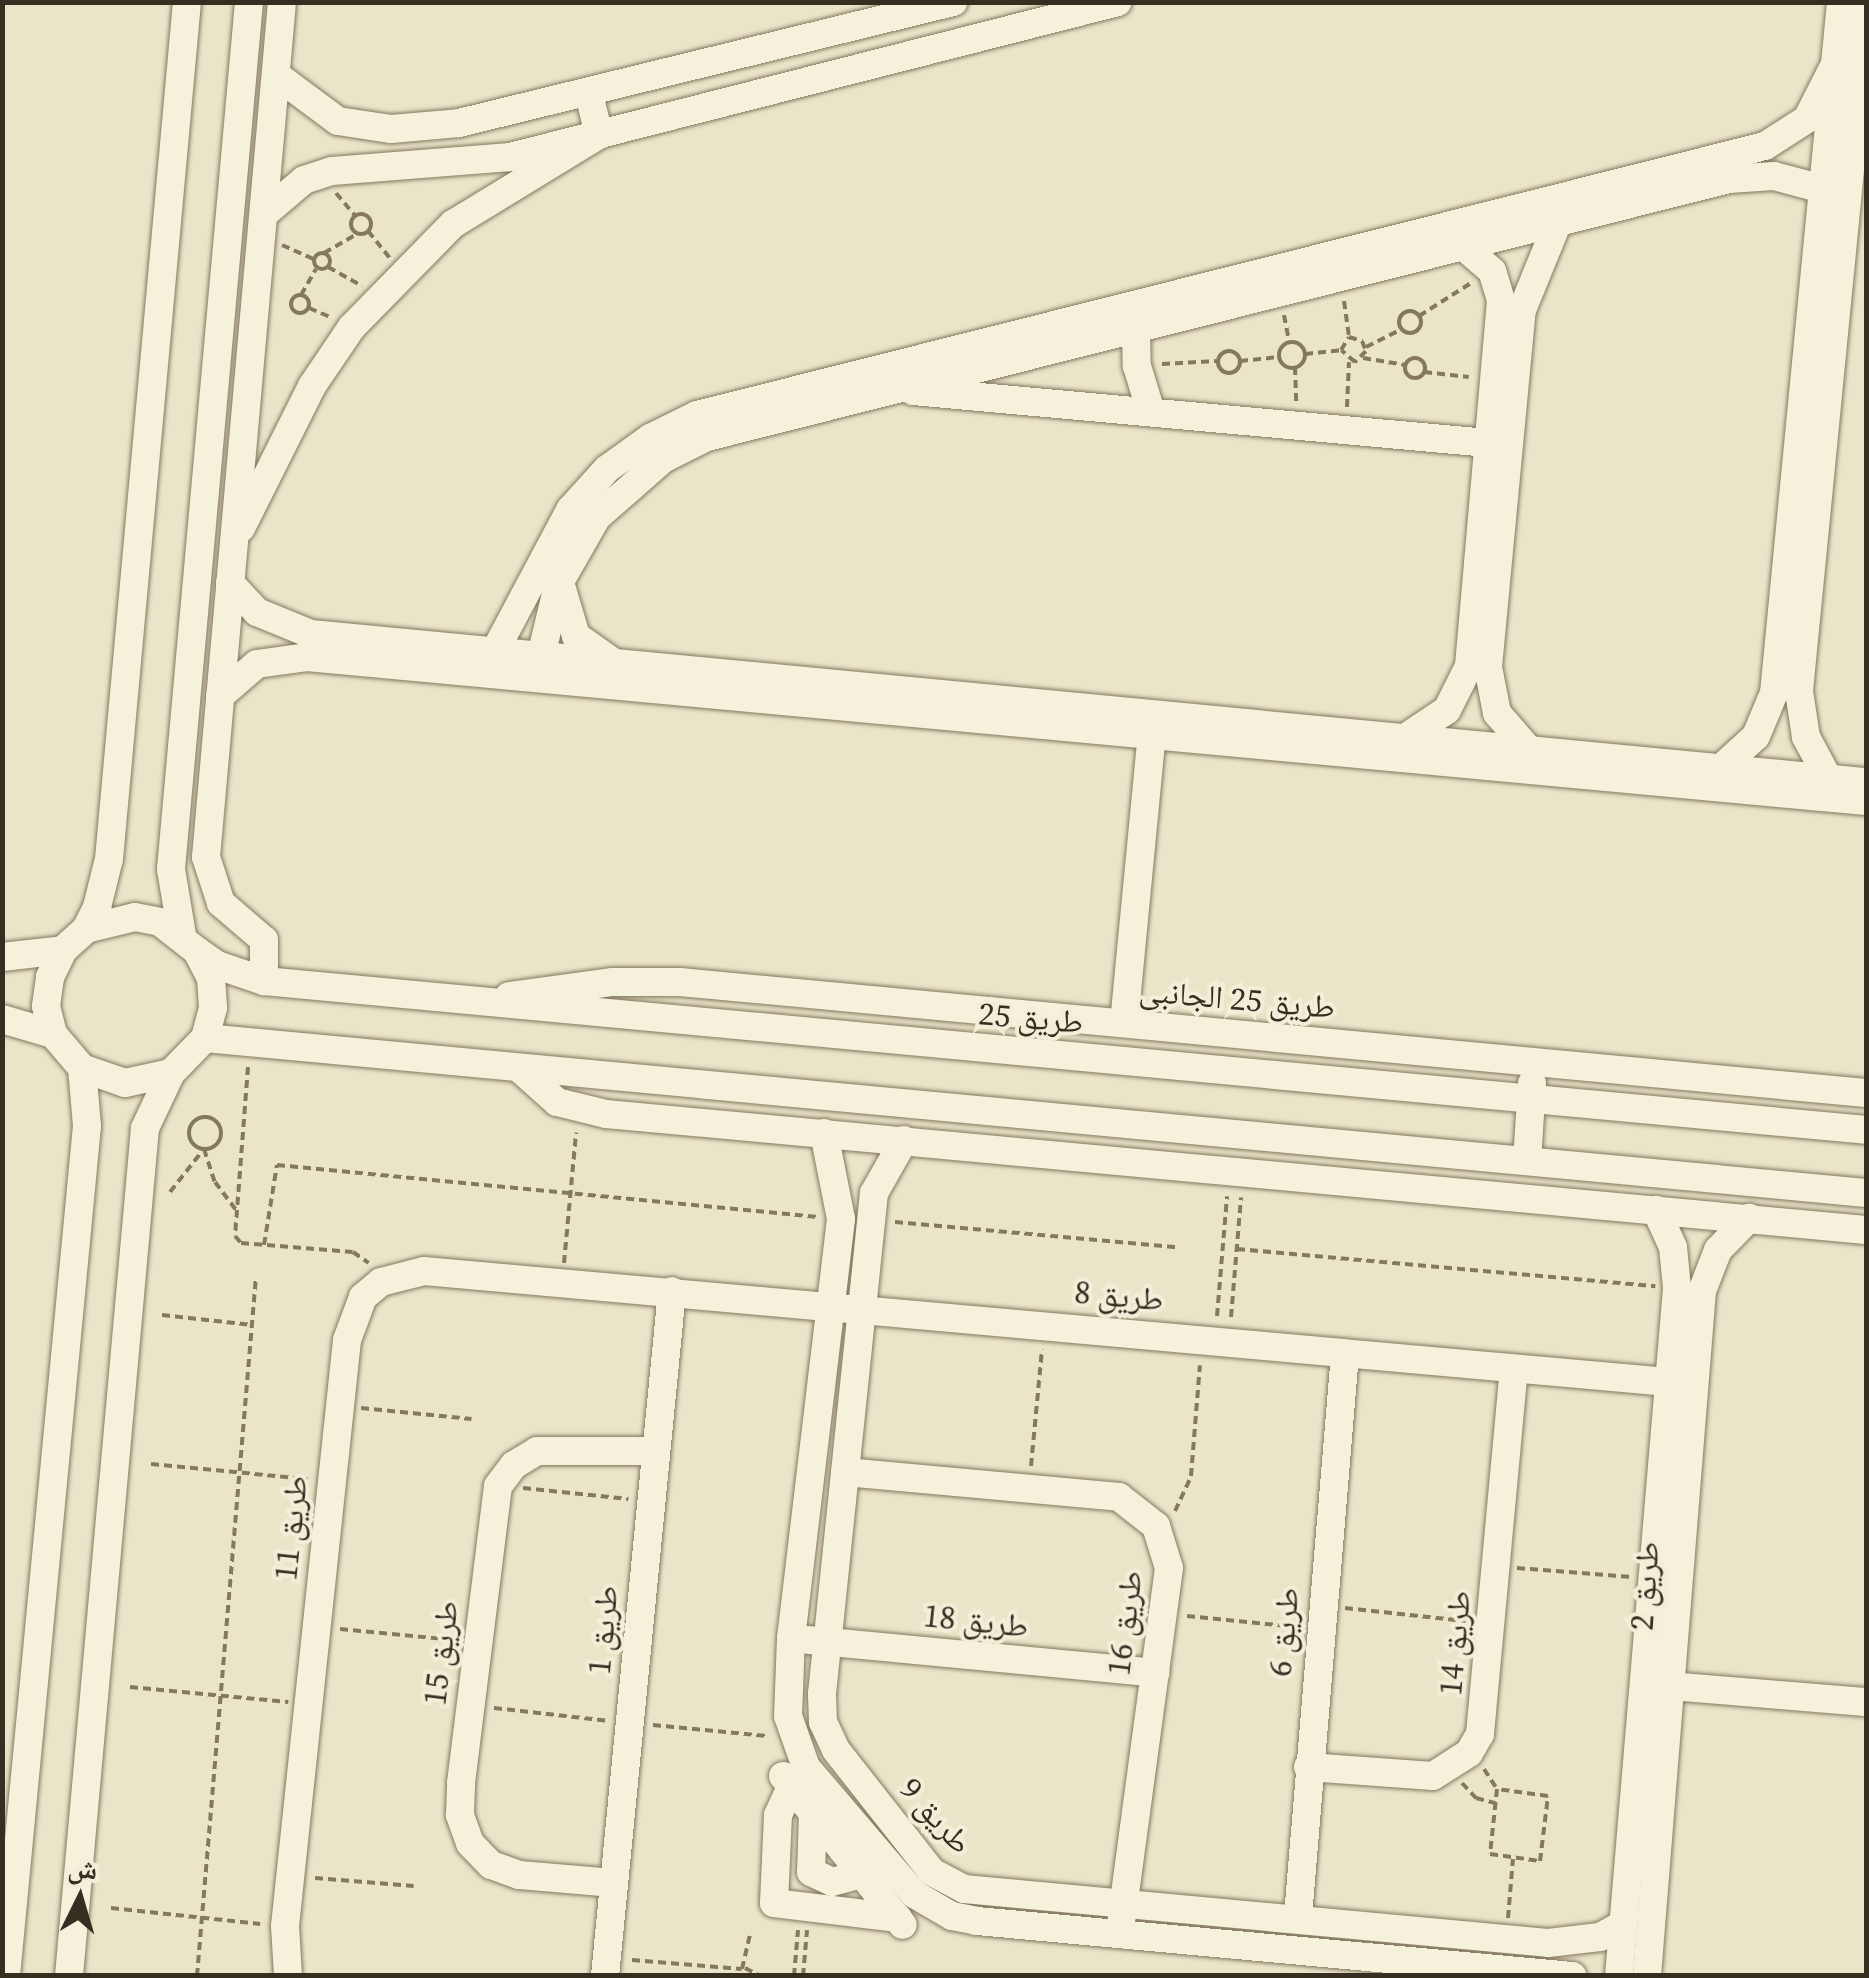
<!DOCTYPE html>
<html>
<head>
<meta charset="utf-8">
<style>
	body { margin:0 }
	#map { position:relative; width:1869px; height:1978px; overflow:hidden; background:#eae5c9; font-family:"Source Serif 4","Noto Naskh Arabic",serif }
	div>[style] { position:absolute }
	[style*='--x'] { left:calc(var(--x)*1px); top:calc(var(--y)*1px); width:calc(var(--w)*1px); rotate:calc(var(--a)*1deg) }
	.path>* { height:4px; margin-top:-2px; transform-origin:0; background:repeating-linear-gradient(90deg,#84785f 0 8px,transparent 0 13px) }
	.path>.ring { margin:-2px; padding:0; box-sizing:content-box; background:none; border:4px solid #84785f; border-radius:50% }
	.roads { filter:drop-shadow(0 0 2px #84785f) drop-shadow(0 0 2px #84785f) }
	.minor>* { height:28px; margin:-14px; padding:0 14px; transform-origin:14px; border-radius:14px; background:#f5f1db }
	span { translate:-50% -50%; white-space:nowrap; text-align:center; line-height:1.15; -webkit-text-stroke:8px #f2eed7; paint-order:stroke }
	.street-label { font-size:32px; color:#362e21 }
	.frame { position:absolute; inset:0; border:5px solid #362e21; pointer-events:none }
	.north { position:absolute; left:30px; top:1848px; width:100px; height:100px; -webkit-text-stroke:8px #f2eed7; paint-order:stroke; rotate:5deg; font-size:28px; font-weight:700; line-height:40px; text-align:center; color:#362e21 }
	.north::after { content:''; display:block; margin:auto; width:35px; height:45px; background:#362e21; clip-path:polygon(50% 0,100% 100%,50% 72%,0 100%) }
</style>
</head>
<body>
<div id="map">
	<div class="path">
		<i style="--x:336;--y:193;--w:30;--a:50"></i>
		<i class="ring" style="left:351px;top:214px;width:16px;height:16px"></i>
		<i style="--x:368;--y:231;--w:35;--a:51"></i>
		<i style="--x:282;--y:245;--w:35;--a:24"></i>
		<i class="ring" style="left:314px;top:253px;width:12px;height:12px"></i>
		<i style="--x:324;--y:253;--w:39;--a:-30"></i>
		<i style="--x:328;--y:267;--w:39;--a:29"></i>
		<i class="ring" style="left:291px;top:295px;width:14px;height:14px"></i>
		<i style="--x:301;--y:295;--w:30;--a:-60"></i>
		<i style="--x:1344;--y:301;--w:35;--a:82"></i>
		<i style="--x:309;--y:308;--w:25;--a:23"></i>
		<i class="ring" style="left:1399px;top:311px;width:18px;height:18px"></i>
		<i style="--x:1284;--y:315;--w:25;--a:79"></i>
		<i style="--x:1419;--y:316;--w:62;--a:-32.4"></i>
		<i class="ring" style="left:1279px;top:342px;width:22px;height:22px"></i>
		<i style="--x:1366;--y:347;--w:40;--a:-26.6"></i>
		<i class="ring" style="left:1218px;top:351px;width:18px;height:18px"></i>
		<i style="--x:1305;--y:354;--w:36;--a:-6"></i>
		<i style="--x:1341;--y:350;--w:15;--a:-58"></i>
		<i style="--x:1349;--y:337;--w:14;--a:17"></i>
		<i style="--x:1362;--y:341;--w:11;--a:68"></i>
		<i style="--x:1366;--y:351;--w:16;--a:135"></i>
		<i style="--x:1355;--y:362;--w:18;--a:-139"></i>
		<i class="ring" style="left:1405px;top:358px;width:16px;height:16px"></i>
		<i style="--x:1363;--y:358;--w:43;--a:9.5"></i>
		<i style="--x:1240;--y:361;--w:39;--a:-6"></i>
		<i style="--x:1162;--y:364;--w:55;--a:-3.1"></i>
		<i style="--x:1295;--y:367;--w:35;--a:88"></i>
		<i style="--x:1424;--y:372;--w:45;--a:6.3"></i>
		<i style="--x:1347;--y:407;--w:45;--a:-87.5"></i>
		<i style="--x:248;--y:1067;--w:169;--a:94.4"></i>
		<i style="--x:235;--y:1236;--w:9;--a:49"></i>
		<i style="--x:241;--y:1243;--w:112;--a:4.6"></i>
		<i style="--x:353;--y:1252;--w:19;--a:35"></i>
		<i class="ring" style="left:189px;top:1117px;width:28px;height:28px"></i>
		<i style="--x:204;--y:1149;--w:35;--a:72"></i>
		<i style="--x:215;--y:1182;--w:35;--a:53"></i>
		<i style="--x:170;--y:1192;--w:55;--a:-51.7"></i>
		<i style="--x:895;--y:1222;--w:283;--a:5.1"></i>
		<i style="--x:264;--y:1245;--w:81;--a:-80.8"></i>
		<i style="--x:277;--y:1165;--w:543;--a:5.49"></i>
		<i style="--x:1237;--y:1249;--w:420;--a:5.1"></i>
		<i style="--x:564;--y:1263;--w:131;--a:-84.7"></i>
		<i style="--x:162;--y:1315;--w:91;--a:6.3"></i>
		<i style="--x:1217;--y:1316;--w:120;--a:-85.2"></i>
		<i style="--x:1231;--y:1317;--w:120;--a:-85.2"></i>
		<i style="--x:361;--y:1408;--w:111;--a:5.7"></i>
		<i style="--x:151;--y:1464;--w:157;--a:5.5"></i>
		<i style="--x:1031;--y:1466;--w:117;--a:-84.6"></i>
		<i style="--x:523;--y:1488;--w:106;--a:6"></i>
		<i style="--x:1175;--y:1511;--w:38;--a:-65"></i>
		<i style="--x:1191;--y:1476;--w:111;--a:-85.4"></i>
		<i style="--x:1517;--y:1568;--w:115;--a:4.5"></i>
		<i style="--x:1345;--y:1608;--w:121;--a:6.2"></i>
		<i style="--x:1187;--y:1616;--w:111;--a:5.7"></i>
		<i style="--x:340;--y:1629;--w:116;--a:5.5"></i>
		<i style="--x:130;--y:1687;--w:159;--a:5.4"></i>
		<i style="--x:494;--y:1708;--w:116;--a:6.4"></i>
		<i style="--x:653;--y:1725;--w:116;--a:5.5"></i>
		<i style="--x:1484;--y:1769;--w:24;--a:57"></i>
		<i style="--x:1497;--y:1789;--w:65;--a:96.1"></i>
		<i style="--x:1490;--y:1854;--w:50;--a:8"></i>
		<i style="--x:1540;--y:1861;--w:65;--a:-83"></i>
		<i style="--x:1548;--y:1796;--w:51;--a:-172.2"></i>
		<i style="--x:1462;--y:1783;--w:21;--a:47"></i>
		<i style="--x:1476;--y:1798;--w:20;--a:15"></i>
		<i style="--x:315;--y:1878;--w:99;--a:4.6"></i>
		<i style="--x:111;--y:1908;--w:150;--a:6.1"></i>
		<i style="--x:1508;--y:1918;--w:59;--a:-85.2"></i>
		<i style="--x:632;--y:1960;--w:110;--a:4.7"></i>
		<i style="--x:742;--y:1969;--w:37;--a:-77"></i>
		<i style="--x:745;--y:1968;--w:18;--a:27"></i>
		<i style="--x:197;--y:1976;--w:701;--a:-85.18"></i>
		<i style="--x:794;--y:1976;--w:46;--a:-85"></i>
		<i style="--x:803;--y:1976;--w:46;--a:-85"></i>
	</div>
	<div class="roads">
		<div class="minor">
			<i style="--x:276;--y:75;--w:77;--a:36.6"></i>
			<i style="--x:338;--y:121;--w:54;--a:8.6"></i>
			<i style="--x:391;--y:129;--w:68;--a:-5"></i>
			<i style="--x:459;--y:123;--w:509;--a:-13.76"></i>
			<i style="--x:264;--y:214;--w:52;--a:-40.4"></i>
			<i style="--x:304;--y:180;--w:29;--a:-18"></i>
			<i style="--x:332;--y:171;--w:179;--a:-4.5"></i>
			<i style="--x:510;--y:157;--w:627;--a:-14.3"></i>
			<i style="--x:1136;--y:327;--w:39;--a:89"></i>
			<i style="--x:1137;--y:366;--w:48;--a:73.1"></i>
			<i style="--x:913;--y:391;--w:577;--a:5.17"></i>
			<i style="--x:241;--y:528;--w:159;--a:-63.4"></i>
			<i style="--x:312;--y:386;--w:71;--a:-55.9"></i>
			<i style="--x:352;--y:327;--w:144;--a:-45.6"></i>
			<i style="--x:453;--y:224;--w:171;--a:-31.4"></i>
			<i style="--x:599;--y:135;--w:42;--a:-103.7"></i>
			<i style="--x:230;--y:583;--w:40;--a:47"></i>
			<i style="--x:257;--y:612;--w:58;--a:22.2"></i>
			<i style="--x:311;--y:634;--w:1562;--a:5.44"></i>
			<i style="--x:562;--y:589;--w:49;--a:73.4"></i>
			<i style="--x:576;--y:636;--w:42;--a:35.2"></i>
			<i style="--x:495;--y:651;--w:160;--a:-62"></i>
			<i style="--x:570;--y:510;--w:55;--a:-47.9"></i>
			<i style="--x:607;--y:469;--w:53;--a:-35.8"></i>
			<i style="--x:650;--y:438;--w:52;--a:-26.1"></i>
			<i style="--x:697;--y:415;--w:1101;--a:-14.14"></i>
			<i style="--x:1765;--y:146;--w:50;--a:-32.7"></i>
			<i style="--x:1807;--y:119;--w:62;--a:-63"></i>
			<i style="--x:541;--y:656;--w:73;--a:-76.5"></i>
			<i style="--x:558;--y:585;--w:78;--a:-60.2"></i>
			<i style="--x:597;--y:517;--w:88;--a:-41.3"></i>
			<i style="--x:663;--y:459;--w:49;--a:-26.6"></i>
			<i style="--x:707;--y:437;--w:1054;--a:-14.17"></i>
			<i style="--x:1729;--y:179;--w:45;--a:-3.8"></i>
			<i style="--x:1774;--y:176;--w:51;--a:14.9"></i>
			<i style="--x:220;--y:696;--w:49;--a:-40.9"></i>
			<i style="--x:257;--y:664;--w:50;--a:-8"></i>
			<i style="--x:307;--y:657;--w:1566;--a:5.28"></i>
			<i style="--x:1405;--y:738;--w:50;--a:-33.7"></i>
			<i style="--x:1447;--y:710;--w:49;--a:-63.4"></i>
			<i style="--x:1469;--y:666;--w:367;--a:-85"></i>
			<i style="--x:1501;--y:300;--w:30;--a:-107"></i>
			<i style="--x:1492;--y:271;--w:38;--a:-139"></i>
			<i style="--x:1528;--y:758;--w:8;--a:-83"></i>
			<i style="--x:1529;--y:750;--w:49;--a:-130.9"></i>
			<i style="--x:1497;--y:713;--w:47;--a:-101.1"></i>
			<i style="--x:1488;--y:667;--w:359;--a:-84.6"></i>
			<i style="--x:1522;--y:310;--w:95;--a:-67.8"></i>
			<i style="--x:1721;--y:768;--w:47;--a:-42.4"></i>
			<i style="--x:1756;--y:736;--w:47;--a:-67.3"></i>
			<i style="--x:1774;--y:693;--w:694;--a:-84.46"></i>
			<i style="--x:1827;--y:789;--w:11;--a:-85"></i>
			<i style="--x:1828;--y:778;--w:47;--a:-118.2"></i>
			<i style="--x:1806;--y:737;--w:47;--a:-98.7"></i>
			<i style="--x:1799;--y:691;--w:688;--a:-84.41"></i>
			<i style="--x:86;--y:929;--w:50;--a:-13.8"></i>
			<i style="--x:135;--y:917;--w:25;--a:11"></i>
			<i style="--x:160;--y:922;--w:47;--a:38.1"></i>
			<i style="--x:197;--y:951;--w:30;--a:63"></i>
			<i style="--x:211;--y:978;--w:30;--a:86"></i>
			<i style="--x:213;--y:1008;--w:31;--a:105"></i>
			<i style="--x:205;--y:1038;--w:49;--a:134.2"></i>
			<i style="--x:171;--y:1073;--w:47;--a:167.7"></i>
			<i style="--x:125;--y:1083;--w:46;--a:-160.8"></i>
			<i style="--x:82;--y:1068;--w:45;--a:-130.5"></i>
			<i style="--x:53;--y:1034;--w:29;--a:-104"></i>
			<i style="--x:46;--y:1006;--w:29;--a:-82"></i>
			<i style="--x:50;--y:977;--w:30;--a:-64"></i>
			<i style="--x:63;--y:950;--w:31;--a:-42"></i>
			<i style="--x:86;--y:929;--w:25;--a:-63"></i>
			<i style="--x:97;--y:907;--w:49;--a:-76"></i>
			<i style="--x:109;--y:859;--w:861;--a:-84.8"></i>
			<i style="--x:182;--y:935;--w:67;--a:-99.5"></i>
			<i style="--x:171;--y:869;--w:871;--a:-84.86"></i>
			<i style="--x:197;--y:951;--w:24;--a:35"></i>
			<i style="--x:217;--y:965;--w:50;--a:18.8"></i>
			<i style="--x:264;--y:981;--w:1609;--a:5.31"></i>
			<i style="--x:2;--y:957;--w:61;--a:-6.5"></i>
			<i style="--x:264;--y:981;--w:41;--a:-90"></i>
			<i style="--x:264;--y:940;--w:57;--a:-139.3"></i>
			<i style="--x:221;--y:903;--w:48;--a:-108.1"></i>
			<i style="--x:206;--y:857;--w:858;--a:-84.92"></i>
			<i style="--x:509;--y:996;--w:105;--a:-7.7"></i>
			<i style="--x:613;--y:982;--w:67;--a:0"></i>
			<i style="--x:680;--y:982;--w:1191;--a:5.35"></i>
			<i style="--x:2;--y:1019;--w:53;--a:16.4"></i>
			<i style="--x:1124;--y:1023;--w:304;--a:-84.5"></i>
			<i style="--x:205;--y:1038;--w:1668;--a:5.33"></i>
			<i style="--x:519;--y:1068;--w:51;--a:41.8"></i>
			<i style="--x:557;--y:1102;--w:50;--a:13.8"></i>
			<i style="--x:606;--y:1114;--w:1265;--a:5.26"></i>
			<i style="--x:824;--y:1133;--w:88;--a:78.8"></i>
			<i style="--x:841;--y:1219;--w:422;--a:96.8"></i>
			<i style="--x:791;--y:1638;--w:78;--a:92.2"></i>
			<i style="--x:788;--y:1716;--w:54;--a:70.6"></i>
			<i style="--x:806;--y:1767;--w:167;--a:49.6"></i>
			<i style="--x:914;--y:1894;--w:44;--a:30.1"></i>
			<i style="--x:952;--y:1916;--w:25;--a:11"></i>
			<i style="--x:977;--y:1921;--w:598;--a:5.28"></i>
			<i style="--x:904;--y:1140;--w:61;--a:119.5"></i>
			<i style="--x:874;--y:1193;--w:504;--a:95.93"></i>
			<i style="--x:822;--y:1694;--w:28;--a:88"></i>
			<i style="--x:823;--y:1722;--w:31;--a:65"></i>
			<i style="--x:836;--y:1750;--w:155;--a:51.8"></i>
			<i style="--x:932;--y:1872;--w:36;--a:28"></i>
			<i style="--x:964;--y:1889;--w:586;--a:5.28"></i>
			<i style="--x:1548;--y:1943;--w:52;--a:-6.6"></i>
			<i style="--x:1600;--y:1937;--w:26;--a:-29"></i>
			<i style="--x:1527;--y:1161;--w:78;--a:-86.3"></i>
			<i style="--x:845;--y:1472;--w:275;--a:5.2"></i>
			<i style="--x:1119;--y:1497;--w:47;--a:38.1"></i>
			<i style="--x:1156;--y:1526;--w:44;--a:72.8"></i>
			<i style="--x:1169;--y:1568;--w:352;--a:97.7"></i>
			<i style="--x:808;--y:1640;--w:349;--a:5.4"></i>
			<i style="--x:1658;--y:1685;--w:209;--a:4.7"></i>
			<i style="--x:1308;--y:1767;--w:125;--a:4.1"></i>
			<i style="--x:1433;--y:1776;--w:43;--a:-32.6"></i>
			<i style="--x:1469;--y:1753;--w:22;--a:-60"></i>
			<i style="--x:1480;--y:1734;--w:367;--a:-84.7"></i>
			<i style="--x:783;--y:1776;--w:191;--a:51.2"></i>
			<i style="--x:791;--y:1787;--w:31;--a:115"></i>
			<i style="--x:778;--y:1815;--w:88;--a:92.6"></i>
			<i style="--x:774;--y:1903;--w:125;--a:6.9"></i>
			<i style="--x:813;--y:1813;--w:59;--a:91.9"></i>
			<i style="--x:811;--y:1872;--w:23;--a:25"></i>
			<i style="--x:832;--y:1882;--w:31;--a:-15"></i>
			<i style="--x:614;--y:1883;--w:95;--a:-175.2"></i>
			<i style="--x:519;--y:1875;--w:30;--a:-160"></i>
			<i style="--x:491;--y:1865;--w:30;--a:-134"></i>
			<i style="--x:470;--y:1843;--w:30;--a:-110"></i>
			<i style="--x:460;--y:1815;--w:32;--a:-88"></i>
			<i style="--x:461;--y:1783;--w:299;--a:-82.9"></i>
			<i style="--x:498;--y:1486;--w:26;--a:-53"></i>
			<i style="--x:514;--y:1465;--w:27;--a:-31"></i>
			<i style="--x:537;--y:1451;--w:118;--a:0"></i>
			<i style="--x:1298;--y:1916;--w:564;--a:-85.22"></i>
			<i style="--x:6;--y:1976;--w:854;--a:-84.56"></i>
			<i style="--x:87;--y:1126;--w:58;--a:-94.9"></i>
			<i style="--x:69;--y:1976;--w:851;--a:-84.88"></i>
			<i style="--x:145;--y:1128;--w:61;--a:-64.7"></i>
			<i style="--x:288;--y:1976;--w:50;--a:-93.4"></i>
			<i style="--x:285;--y:1926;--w:589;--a:-83.96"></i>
			<i style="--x:347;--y:1340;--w:46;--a:-69.6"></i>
			<i style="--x:363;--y:1297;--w:23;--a:-40"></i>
			<i style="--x:381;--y:1282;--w:44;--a:-14.3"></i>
			<i style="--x:424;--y:1271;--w:1249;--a:5.1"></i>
			<i style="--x:605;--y:1976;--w:688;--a:-84.41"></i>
			<i style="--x:1619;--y:1976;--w:690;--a:-85.18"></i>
			<i style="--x:1677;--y:1288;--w:41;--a:-95.6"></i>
			<i style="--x:1673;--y:1247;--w:41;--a:-114.7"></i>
			<i style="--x:1647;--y:1976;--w:687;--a:-85.41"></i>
			<i style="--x:1702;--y:1291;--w:44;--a:-68.7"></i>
			<i style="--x:1718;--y:1250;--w:45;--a:-45.9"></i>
		</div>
	</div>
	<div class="street-label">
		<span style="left:1237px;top:999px;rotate:5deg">طريق 25 الجانبى</span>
		<span style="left:1031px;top:1018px;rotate:5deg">طريق 25</span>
		<span style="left:1119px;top:1296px;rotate:5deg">طريق 8</span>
		<span style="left:291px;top:1528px;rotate:-84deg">طريق 11</span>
		<span style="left:1645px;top:1586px;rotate:-86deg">طريق 2</span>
		<span style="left:976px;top:1621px;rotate:6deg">طريق 18</span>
		<span style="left:1125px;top:1623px;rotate:-83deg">طريق 16</span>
		<span style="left:603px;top:1630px;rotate:-85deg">طريق 1</span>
		<span style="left:1284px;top:1632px;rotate:-85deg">طريق 6</span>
		<span style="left:1455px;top:1643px;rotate:-85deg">طريق 14</span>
		<span style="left:441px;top:1653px;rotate:-83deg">طريق 15</span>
		<span style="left:936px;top:1816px;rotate:48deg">طريق 9</span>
	</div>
	<div class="frame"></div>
	<div class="north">ش</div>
</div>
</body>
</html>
